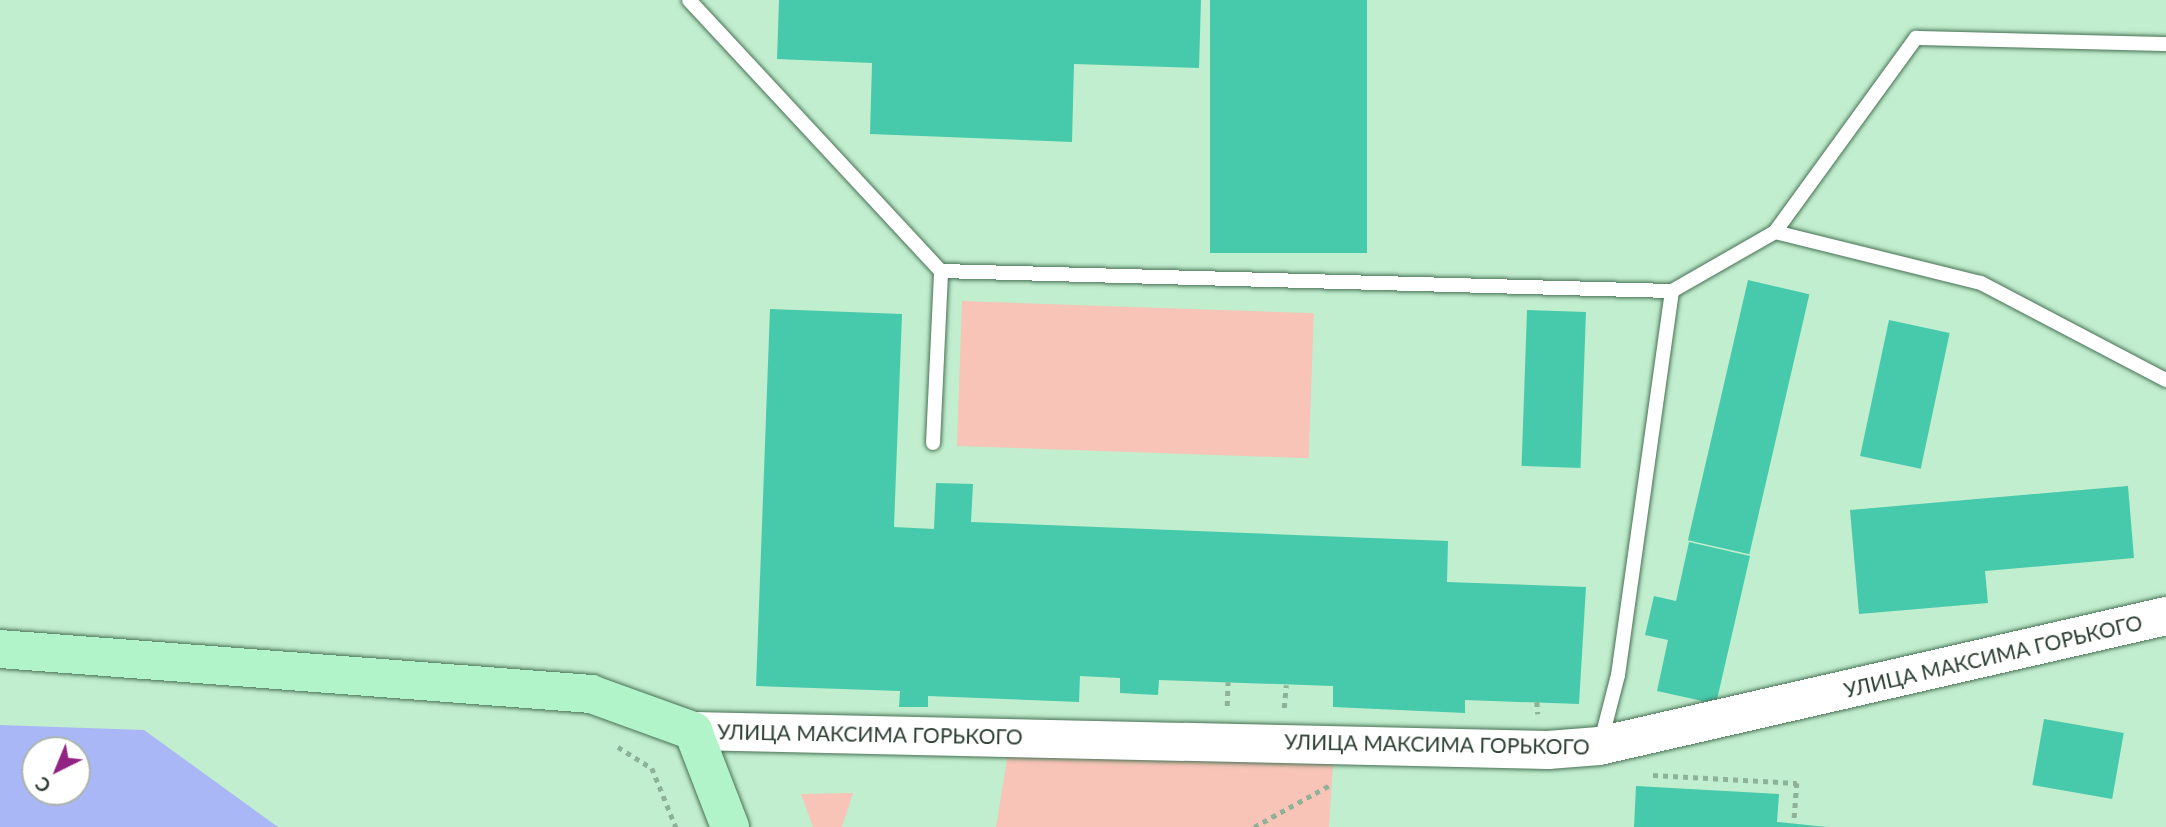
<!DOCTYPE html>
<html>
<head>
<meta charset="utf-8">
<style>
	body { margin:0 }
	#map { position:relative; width:2166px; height:827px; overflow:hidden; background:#c1eece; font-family:Lato,sans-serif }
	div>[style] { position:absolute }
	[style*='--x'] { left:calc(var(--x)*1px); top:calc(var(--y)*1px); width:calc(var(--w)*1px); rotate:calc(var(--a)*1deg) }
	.green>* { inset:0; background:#f7c4b7; transform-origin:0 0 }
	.water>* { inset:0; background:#a9b7f6 }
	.building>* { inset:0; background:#47caab; transform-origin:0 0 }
	.path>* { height:4.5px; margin-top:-2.25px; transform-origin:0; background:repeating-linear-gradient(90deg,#8eb298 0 5px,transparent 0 10px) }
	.roads { filter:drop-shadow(0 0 2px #487155) drop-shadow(0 0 2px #487155) }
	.lane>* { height:14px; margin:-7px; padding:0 7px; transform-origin:7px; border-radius:7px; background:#fff }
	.secondary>* { height:38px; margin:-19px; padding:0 19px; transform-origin:19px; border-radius:19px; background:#fff }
	.primary>* { height:38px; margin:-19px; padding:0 19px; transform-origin:19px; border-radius:19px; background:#b2f4ca }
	span { translate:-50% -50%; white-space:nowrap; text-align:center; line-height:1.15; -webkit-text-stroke:6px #fff; paint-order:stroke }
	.street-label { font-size:21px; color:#2d4033 }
	.north { position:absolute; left:21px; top:736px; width:70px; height:70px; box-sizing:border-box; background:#fff; border:2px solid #abb3ad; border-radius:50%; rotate:223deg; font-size:19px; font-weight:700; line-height:28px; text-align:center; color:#2d4033 }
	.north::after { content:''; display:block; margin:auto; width:24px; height:32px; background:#932383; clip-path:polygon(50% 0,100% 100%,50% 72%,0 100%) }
</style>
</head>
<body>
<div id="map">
	<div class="green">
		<i style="left:962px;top:301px;width:352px;height:145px;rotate:2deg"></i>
		<i style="clip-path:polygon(1008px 754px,1333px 764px,1329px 827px,996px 827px)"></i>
		<i style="clip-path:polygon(853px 793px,842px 827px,813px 827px,801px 794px)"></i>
	</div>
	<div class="water">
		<i style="clip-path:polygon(evenodd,0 725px,144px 730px,278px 827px,0 827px,0 725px,35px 750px,77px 750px,77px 792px,35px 792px,35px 750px)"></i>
	</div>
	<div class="building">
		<i style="clip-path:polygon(779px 0,1201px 0,1199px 68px,1074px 64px,1072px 142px,870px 134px,872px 63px,777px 59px)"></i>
		<i style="left:1210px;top:0;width:157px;height:253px"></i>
		<i style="left:1748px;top:280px;width:63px;height:267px;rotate:13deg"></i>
		<i style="clip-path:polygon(770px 309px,902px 314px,894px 527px,934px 529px,936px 483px,973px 484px,971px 522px,1448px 541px,1447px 582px,1586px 587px,1579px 704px,1465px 700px,1465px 713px,1333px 707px,1333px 686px,1159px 680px,1158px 695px,1138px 694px,1120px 693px,1120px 678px,1080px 676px,1079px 702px,928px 696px,928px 707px,899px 707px,900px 691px,756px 686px)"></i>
		<i style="left:1527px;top:310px;width:59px;height:156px;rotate:2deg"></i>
		<i style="left:1889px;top:320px;width:62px;height:139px;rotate:12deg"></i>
		<i style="clip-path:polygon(2128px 486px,2134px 558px,1985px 571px,1988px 603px,1859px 614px,1850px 510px)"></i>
		<i style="clip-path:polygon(1689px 542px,1750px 556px,1716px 704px,1657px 691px,1668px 640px,1645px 635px,1654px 596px,1676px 601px)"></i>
		<i style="left:2044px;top:719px;width:81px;height:67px;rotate:10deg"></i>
		<i style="clip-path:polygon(1636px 786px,1779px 794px,1777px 822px,1827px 827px,1634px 827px)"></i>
	</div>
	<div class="path">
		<i style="--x:1537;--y:702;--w:12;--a:85"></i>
		<i style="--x:1227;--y:706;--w:24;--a:-88"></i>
		<i style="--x:1284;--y:708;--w:23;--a:-85"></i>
		<i style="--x:618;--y:747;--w:40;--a:32"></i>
		<i style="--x:652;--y:768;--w:64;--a:67.9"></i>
		<i style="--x:1653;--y:775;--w:144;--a:3.2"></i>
		<i style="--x:1797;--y:783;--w:40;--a:94.3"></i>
		<i style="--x:1254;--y:827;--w:87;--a:-28.9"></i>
	</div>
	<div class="roads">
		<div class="lane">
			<i style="--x:689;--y:0;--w:370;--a:47.1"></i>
			<i style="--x:1775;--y:232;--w:240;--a:-54"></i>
			<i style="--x:1916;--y:38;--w:250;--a:1.4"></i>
			<i style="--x:1672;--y:291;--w:119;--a:-29.8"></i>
			<i style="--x:1775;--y:232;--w:212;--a:13.9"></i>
			<i style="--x:1981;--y:283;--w:209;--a:27.7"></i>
			<i style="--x:933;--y:443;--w:172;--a:-87.3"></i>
			<i style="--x:941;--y:271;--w:731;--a:1.57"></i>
			<i style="--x:1672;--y:291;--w:388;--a:98"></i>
			<i style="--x:1618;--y:675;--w:68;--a:104.4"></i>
		</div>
		<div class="secondary">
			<i style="--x:693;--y:731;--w:855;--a:1.27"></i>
			<i style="--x:1548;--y:750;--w:51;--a:-4.5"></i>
			<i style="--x:1599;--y:746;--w:582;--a:-12.91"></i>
		</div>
		<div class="primary">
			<i style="--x:0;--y:649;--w:593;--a:4.35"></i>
			<i style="--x:591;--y:694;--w:109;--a:19.9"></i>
			<i style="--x:693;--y:731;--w:103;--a:68.9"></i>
		</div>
	</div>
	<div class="street-label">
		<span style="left:1993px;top:656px;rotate:-13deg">УЛИЦА МАКСИМА ГОРЬКОГО</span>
		<span style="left:870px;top:734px;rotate:1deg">УЛИЦА МАКСИМА ГОРЬКОГО</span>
		<span style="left:1437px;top:744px;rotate:1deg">УЛИЦА МАКСИМА ГОРЬКОГО</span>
	</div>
	<div class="north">С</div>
</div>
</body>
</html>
